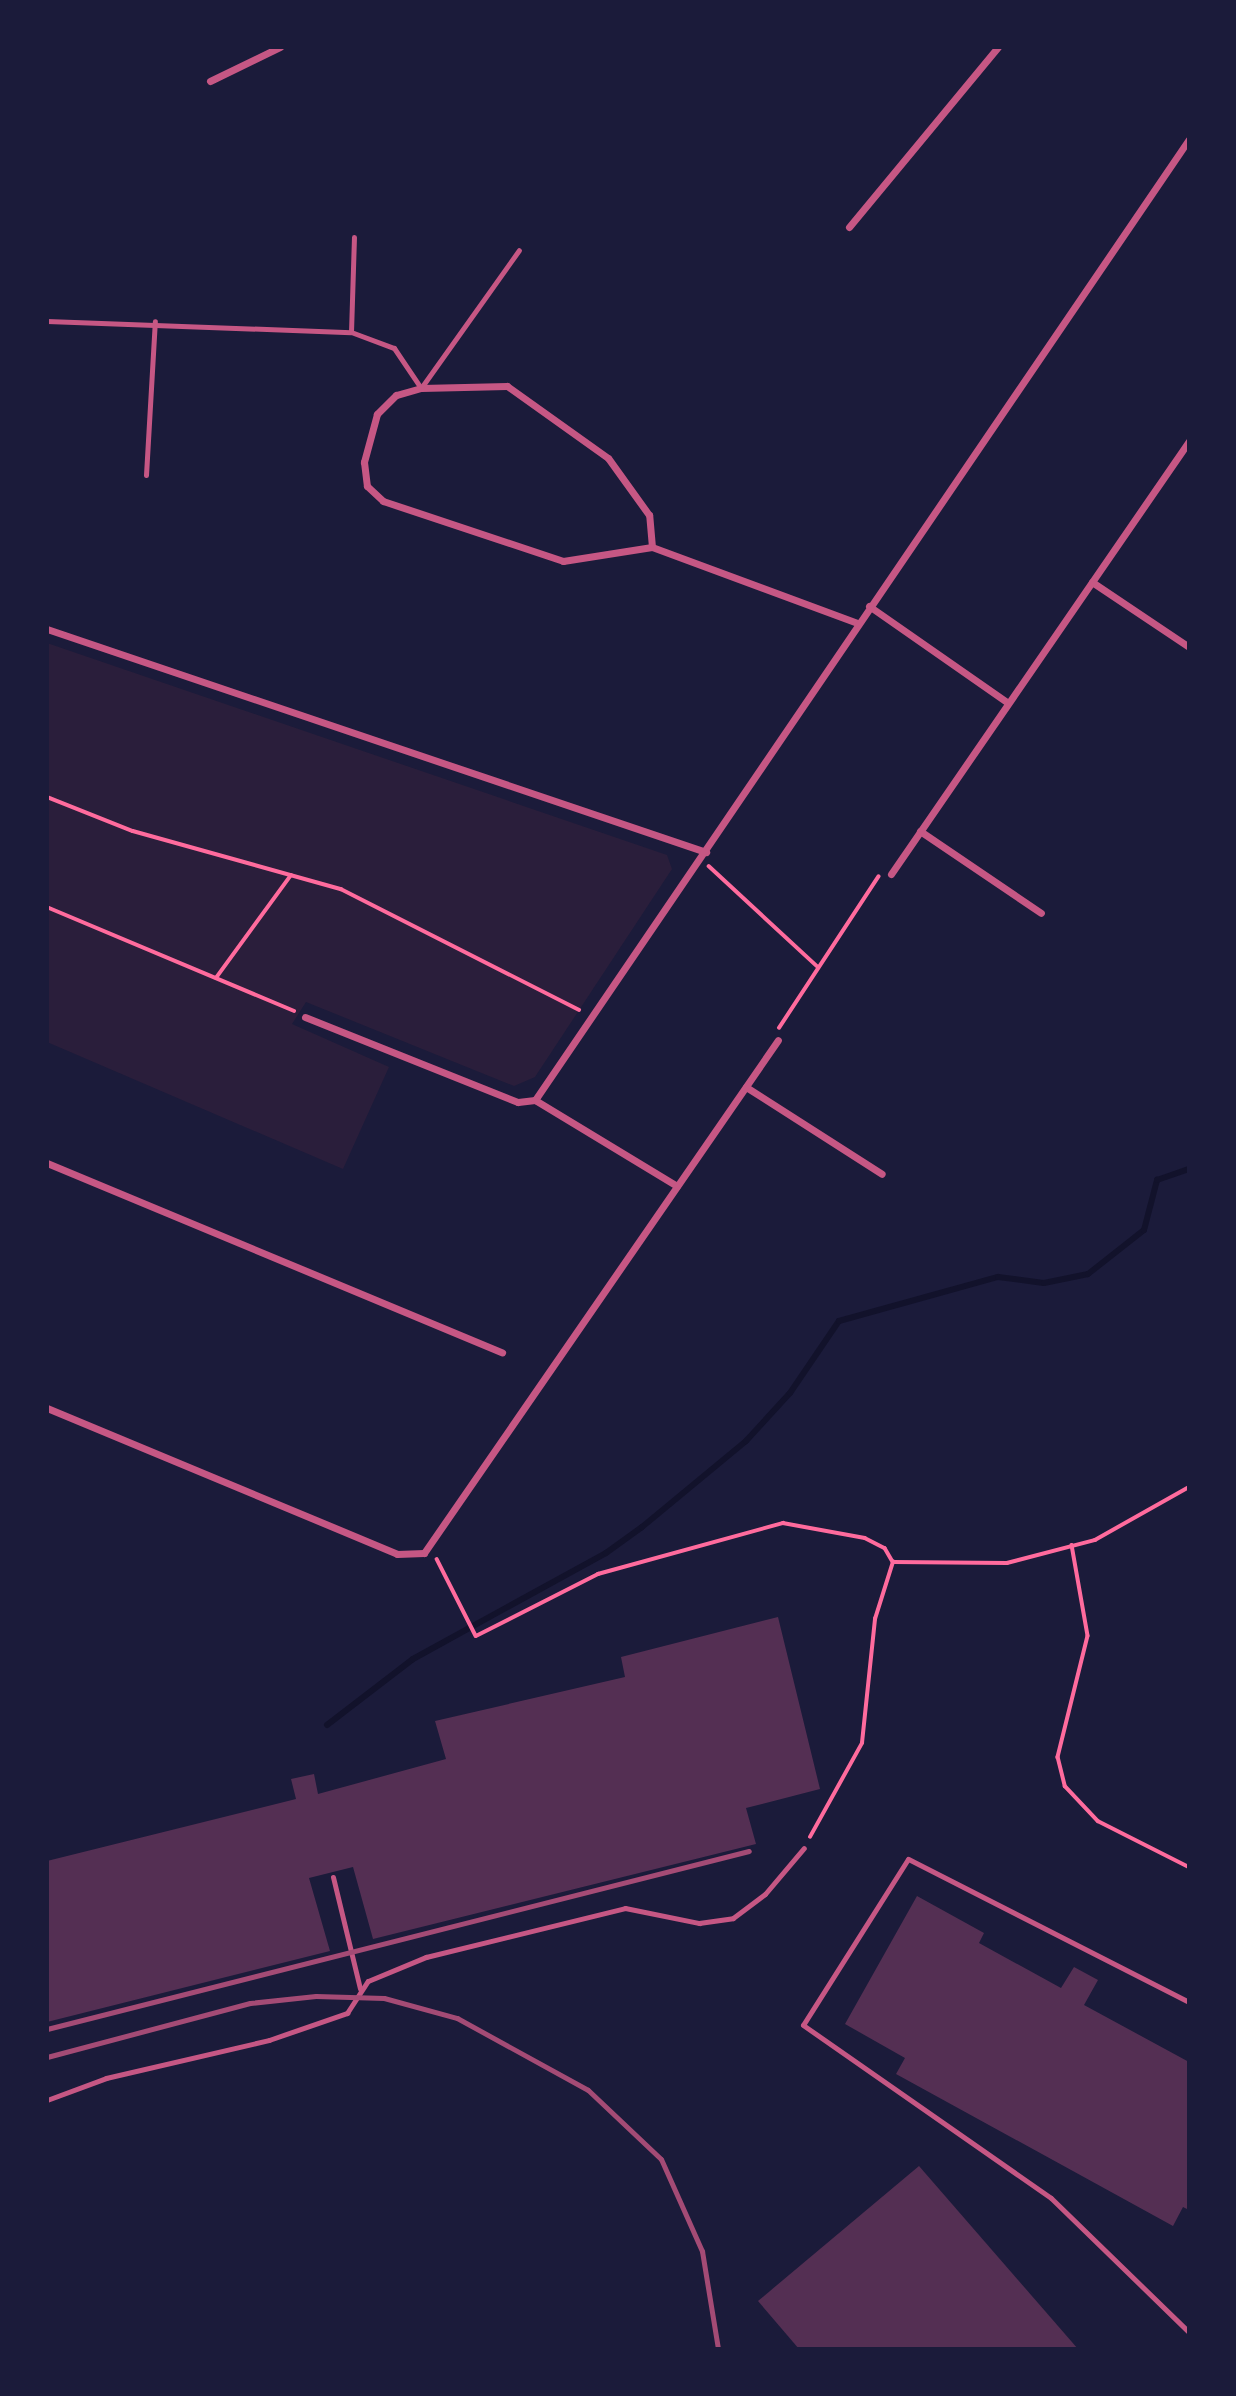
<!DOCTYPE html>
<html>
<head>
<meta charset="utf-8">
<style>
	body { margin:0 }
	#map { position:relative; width:1236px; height:2396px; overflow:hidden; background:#1b1b3a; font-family:Figtree,sans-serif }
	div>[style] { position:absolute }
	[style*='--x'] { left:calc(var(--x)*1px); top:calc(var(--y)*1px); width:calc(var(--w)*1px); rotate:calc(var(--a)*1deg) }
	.green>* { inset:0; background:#2a1e3b }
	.stream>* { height:6px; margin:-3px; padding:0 3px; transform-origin:3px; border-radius:3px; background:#12122b }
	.building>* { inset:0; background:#542f53 }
	.path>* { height:3.5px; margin:-1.75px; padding:0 1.75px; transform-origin:1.75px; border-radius:1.75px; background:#ff6b9d }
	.service>* { height:5px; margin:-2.5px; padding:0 2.5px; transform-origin:2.5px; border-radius:2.5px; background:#c65784 }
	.minor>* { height:7px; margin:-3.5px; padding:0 3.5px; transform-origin:3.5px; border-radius:3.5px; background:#c65784 }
	.rail>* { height:5px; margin:-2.5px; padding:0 2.5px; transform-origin:2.5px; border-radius:2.5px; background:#a44b75 }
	span { translate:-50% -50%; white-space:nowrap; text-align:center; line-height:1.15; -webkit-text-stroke:5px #1b1b3a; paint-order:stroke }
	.frame { position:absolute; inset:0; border:49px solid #1b1b3a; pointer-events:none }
</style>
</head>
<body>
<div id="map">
	<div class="green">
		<i style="clip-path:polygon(47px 643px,667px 855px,672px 869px,535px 1077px,514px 1086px,306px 1002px,292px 1024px,389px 1067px,343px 1169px,47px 1042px)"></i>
	</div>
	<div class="stream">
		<i style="--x:327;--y:1725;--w:108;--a:-37.5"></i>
		<i style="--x:413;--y:1659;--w:220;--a:-28.8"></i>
		<i style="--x:606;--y:1553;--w:44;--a:-35.8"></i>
		<i style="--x:642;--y:1527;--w:135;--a:-39.6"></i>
		<i style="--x:746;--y:1441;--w:65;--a:-47.5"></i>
		<i style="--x:790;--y:1393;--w:87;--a:-55.8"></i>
		<i style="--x:839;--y:1321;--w:165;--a:-15.5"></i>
		<i style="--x:998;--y:1277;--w:46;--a:7.4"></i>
		<i style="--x:1044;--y:1283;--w:45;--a:-11.6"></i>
		<i style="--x:1088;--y:1274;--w:71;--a:-38.2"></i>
		<i style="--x:1144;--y:1230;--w:52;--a:-75.4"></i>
		<i style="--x:1157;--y:1180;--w:34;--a:-19"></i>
	</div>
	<div class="building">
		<i style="clip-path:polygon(778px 1617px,820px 1789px,746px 1808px,756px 1844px,373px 1939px,353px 1867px,309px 1878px,330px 1951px,47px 2022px,47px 1861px,296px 1799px,291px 1779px,314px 1774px,318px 1794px,446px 1759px,435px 1721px,625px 1677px,621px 1657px)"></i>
		<i style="clip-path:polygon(917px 1896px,984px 1933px,979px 1943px,1061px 1988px,1074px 1967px,1098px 1980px,1084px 2005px,1189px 2062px,1189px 2210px,1183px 2207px,1173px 2226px,896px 2074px,905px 2058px,845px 2024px)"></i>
		<i style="clip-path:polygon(919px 2166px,1078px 2349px,799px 2349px,758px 2301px)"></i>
	</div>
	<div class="path">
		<i style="--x:47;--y:797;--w:92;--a:21.6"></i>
		<i style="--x:133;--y:831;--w:216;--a:15.6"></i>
		<i style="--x:341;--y:889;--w:267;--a:26.9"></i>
		<i style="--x:709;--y:866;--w:147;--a:42.8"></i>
		<i style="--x:47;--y:907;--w:268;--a:22.8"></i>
		<i style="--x:216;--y:978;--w:127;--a:-53.9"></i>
		<i style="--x:779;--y:1028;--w:181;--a:-56.7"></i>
		<i style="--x:1072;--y:1545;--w:92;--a:80"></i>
		<i style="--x:1088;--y:1636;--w:125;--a:103.9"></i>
		<i style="--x:1058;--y:1757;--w:30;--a:76"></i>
		<i style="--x:1065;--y:1786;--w:48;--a:46.7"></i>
		<i style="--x:1098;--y:1821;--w:102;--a:26.8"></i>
		<i style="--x:437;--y:1559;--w:86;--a:63.1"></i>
		<i style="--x:476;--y:1636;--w:137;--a:-26.9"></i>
		<i style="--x:598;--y:1574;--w:192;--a:-15.4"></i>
		<i style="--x:783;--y:1523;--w:83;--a:10.4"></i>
		<i style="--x:865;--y:1538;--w:22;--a:27"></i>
		<i style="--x:885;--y:1548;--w:16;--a:60"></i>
		<i style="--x:893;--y:1562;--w:114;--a:0.5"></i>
		<i style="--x:1007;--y:1563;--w:91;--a:-14.6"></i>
		<i style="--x:1095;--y:1540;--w:108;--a:-29.4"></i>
		<i style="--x:810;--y:1837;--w:107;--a:-61"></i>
		<i style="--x:862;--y:1743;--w:125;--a:-84"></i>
		<i style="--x:875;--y:1619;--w:60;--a:-72.5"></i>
	</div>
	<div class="service">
		<i style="--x:47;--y:321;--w:304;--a:2.1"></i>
		<i style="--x:351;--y:332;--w:46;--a:20.4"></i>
		<i style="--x:394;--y:348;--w:48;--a:56"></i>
		<i style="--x:421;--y:388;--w:169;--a:-54.6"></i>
		<i style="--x:351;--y:332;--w:95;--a:-88.2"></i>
		<i style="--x:146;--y:475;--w:154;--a:-86.7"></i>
		<i style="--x:333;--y:1877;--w:115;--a:76.4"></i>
		<i style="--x:1189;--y:2002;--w:315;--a:-153"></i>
		<i style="--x:908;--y:1859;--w:196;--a:122.3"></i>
		<i style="--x:803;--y:2025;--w:302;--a:34.9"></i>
		<i style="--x:1051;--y:2198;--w:192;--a:44.2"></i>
		<i style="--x:47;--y:2100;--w:63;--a:-20.4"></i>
		<i style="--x:106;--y:2078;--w:167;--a:-13.1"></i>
		<i style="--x:269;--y:2040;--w:83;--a:-19.1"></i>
		<i style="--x:347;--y:2013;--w:38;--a:-57"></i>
		<i style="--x:368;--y:1981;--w:63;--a:-22.5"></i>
		<i style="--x:426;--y:1957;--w:205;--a:-13.8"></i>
		<i style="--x:625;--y:1908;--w:76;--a:11.5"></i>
		<i style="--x:699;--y:1923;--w:34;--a:-8"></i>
		<i style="--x:733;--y:1918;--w:40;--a:-37"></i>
		<i style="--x:765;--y:1894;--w:60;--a:-49.7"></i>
	</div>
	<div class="minor">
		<i style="--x:210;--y:81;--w:78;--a:-25.9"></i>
		<i style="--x:849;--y:227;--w:234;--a:-50.4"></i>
		<i style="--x:652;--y:547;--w:32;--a:-95"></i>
		<i style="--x:649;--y:515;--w:70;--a:-125.7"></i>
		<i style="--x:608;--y:458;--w:124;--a:-144.5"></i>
		<i style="--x:507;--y:386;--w:86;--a:178.7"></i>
		<i style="--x:421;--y:388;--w:26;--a:164"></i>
		<i style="--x:396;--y:395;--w:27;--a:135"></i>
		<i style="--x:377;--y:414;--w:50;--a:105.2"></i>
		<i style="--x:364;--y:462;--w:24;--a:83"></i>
		<i style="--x:367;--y:486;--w:22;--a:43"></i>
		<i style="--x:383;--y:501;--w:190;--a:18.4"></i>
		<i style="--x:563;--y:561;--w:90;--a:-8.9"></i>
		<i style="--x:652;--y:547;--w:219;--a:20.3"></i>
		<i style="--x:1092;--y:582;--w:117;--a:33.8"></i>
		<i style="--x:869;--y:606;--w:169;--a:34.9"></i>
		<i style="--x:47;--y:629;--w:696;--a:18.7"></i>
		<i style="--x:920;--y:831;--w:146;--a:34.1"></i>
		<i style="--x:891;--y:874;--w:526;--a:-55.46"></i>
		<i style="--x:305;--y:1017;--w:229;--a:21.8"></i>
		<i style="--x:518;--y:1102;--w:17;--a:-7"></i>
		<i style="--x:535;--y:1100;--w:1162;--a:-55.76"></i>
		<i style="--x:746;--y:1087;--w:161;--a:32.6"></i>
		<i style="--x:535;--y:1100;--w:166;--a:31.2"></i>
		<i style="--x:47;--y:1163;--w:493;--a:22.6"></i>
		<i style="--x:47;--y:1408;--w:379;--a:22.6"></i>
		<i style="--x:397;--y:1554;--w:27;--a:-2"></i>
		<i style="--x:424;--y:1553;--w:623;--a:-55.39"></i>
	</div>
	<div class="rail">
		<i style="--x:47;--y:2029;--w:724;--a:-14.23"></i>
		<i style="--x:47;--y:2057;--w:210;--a:-14.9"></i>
		<i style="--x:250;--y:2003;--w:66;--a:-6.1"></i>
		<i style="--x:316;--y:1996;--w:68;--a:1.7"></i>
		<i style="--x:384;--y:1998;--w:76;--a:15.3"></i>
		<i style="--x:457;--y:2018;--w:149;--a:28.8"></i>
		<i style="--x:588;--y:2090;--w:100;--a:43.4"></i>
		<i style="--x:661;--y:2159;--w:101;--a:66"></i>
		<i style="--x:702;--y:2251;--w:99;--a:80.7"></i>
	</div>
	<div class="frame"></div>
</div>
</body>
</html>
